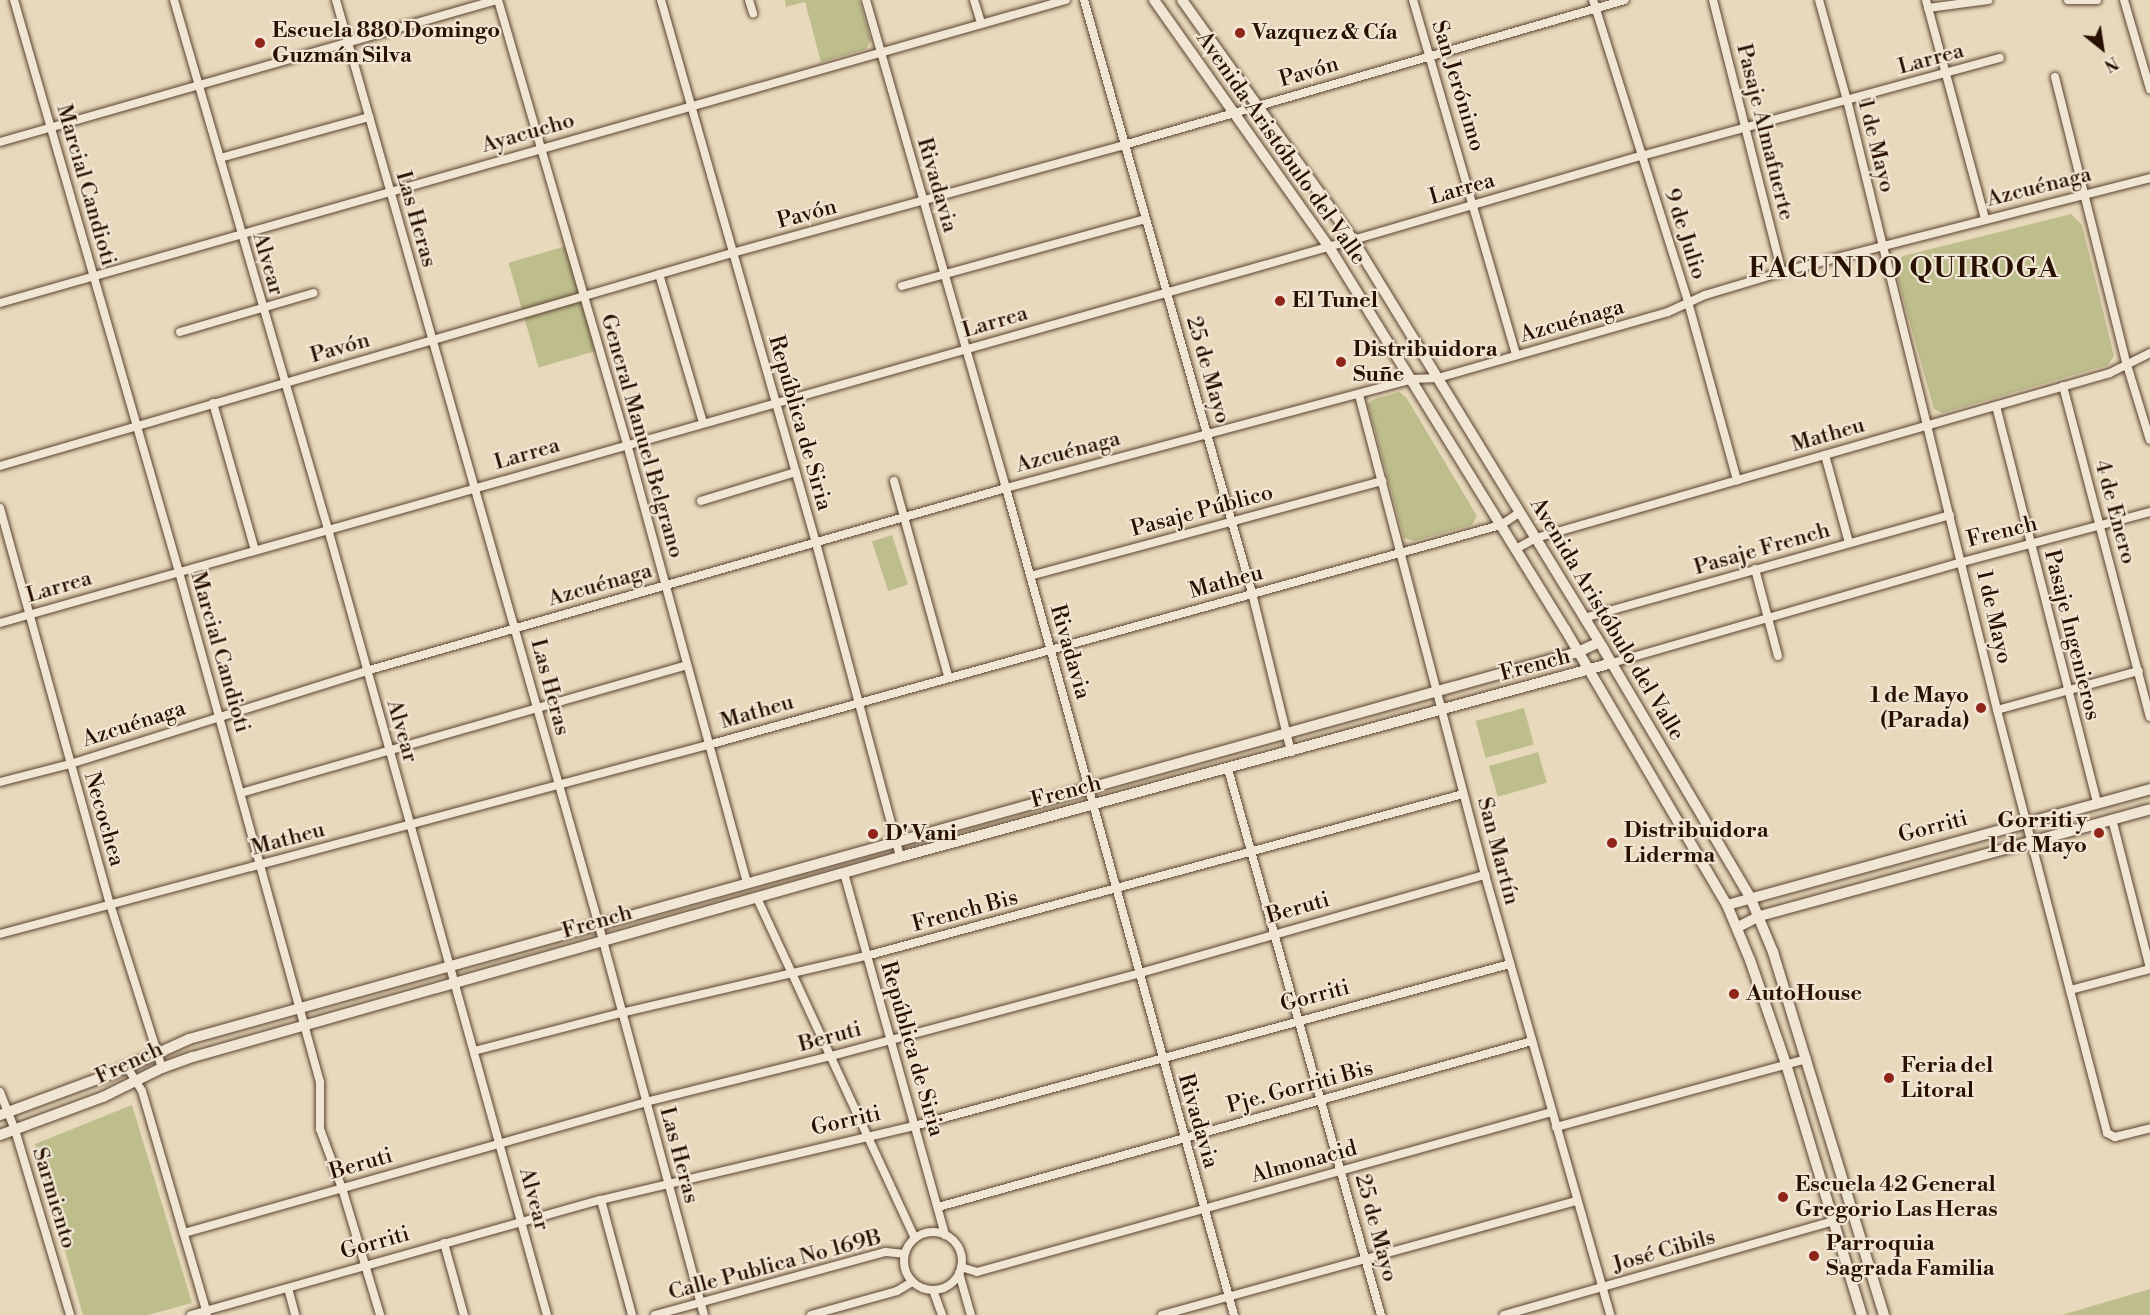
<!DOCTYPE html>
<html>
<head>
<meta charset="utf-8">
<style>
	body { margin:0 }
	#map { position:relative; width:2150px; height:1315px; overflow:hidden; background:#e9d9bc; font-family:"Libre Bodoni",serif }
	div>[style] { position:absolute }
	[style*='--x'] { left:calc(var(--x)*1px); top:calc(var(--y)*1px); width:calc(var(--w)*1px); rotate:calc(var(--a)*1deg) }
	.green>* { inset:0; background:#bebd8c; transform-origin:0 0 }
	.roads { filter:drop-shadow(0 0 2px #594330) drop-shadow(0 0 2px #594330) }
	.street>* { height:8px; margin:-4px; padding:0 4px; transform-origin:4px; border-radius:4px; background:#f1e6d3 }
	.street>.ring { margin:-4px; padding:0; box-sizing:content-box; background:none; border:8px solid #f1e6d3; border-radius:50% }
	.secondary>* { height:10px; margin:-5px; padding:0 5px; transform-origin:5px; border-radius:5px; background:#f1e6d3 }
	.dots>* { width:16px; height:16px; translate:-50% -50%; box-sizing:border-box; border:3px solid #f1e6d3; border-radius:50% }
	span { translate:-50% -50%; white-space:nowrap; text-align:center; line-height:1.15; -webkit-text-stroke:4.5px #f1e6d3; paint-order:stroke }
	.poi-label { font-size:22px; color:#291101; font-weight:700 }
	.left { translate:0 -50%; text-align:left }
	.right { translate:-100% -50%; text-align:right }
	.street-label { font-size:22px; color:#291101 }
	.district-label { font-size:28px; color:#291101; font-weight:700; letter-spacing:1.5px }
	.north { position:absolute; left:2072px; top:18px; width:60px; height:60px; -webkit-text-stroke:4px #f1e6d3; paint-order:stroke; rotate:150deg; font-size:16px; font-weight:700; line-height:24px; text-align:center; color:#291101 }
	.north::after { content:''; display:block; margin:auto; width:21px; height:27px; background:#291101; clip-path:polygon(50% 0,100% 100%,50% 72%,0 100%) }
</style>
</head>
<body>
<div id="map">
	<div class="green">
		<i style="clip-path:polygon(785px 0,859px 0,871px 40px,866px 49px,821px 62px,805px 2px,786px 7px)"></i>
		<i style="clip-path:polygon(2071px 214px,2082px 225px,2114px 356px,2108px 365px,1942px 413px,1934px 409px,1894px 266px,1903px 256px)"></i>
		<i style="left:570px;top:245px;width:109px;height:64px;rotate:74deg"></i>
		<i style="clip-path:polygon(1399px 392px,1406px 397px,1477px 516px,1472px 525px,1414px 541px,1404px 538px,1368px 404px,1374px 399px)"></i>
		<i style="left:892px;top:535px;width:52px;height:21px;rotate:72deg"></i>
		<i style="left:1524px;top:708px;width:38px;height:50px;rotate:75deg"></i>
		<i style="left:1538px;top:752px;width:32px;height:51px;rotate:74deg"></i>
		<i style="clip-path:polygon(132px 1105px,192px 1303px,148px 1315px,83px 1315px,35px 1144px)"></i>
		<i style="clip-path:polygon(2150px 1289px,2150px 1315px,2062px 1315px)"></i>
	</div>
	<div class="roads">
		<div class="street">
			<i style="--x:14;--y:0;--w:595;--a:73.91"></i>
			<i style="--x:179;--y:572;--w:529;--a:74.55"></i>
			<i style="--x:320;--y:1082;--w:47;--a:90"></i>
			<i style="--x:320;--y:1129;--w:63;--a:69.6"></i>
			<i style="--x:342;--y:1188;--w:133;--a:73.3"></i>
			<i style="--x:174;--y:0;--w:551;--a:73.77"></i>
			<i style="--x:328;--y:529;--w:816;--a:74.43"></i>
			<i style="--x:336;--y:0;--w:963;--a:74.14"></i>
			<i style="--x:599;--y:926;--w:403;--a:74.9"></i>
			<i style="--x:498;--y:0;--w:462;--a:73.8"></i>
			<i style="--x:627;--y:444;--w:456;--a:74.7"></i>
			<i style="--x:661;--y:0;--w:565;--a:74.07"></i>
			<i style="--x:816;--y:543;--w:325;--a:75"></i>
			<i style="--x:749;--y:0;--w:14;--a:73"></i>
			<i style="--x:866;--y:0;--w:508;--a:73.99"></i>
			<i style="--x:1006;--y:488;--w:858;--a:74.59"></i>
			<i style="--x:974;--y:0;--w:24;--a:73"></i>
			<i style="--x:1084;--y:0;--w:616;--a:74.18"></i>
			<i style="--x:1252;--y:593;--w:164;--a:76.2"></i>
			<i style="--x:1413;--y:0;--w:370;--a:73.8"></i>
			<i style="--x:1593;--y:0;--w:317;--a:72.5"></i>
			<i style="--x:1688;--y:302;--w:185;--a:74.6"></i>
			<i style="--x:1713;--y:0;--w:281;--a:75.8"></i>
			<i style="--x:1819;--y:0;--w:104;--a:74.4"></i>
			<i style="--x:1847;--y:100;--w:628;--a:76.18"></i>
			<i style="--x:1997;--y:710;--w:437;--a:75.4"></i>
			<i style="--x:2107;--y:1133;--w:9;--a:27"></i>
			<i style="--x:2115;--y:1137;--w:36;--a:-14"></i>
			<i style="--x:1926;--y:0;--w:227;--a:74.9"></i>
			<i style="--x:2068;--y:0;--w:29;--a:0"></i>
			<i style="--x:2124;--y:0;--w:93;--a:73.7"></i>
			<i style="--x:1928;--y:8;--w:61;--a:-7.6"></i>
			<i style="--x:2055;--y:77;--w:297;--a:76"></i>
			<i style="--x:2127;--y:365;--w:78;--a:73"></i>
			<i style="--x:0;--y:142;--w:517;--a:-15.95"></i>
			<i style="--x:220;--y:158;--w:155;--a:-15.4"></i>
			<i style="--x:659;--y:274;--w:155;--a:73.5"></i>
			<i style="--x:902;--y:286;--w:253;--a:-15.4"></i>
			<i style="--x:0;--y:303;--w:1108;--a:-15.87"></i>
			<i style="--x:180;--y:332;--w:139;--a:-16.3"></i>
			<i style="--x:2063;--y:386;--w:342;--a:75.3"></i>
			<i style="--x:1359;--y:395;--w:496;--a:75.3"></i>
			<i style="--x:1485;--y:875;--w:457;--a:74.1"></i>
			<i style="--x:213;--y:403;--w:153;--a:74.1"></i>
			<i style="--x:1996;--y:406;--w:410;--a:75.7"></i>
			<i style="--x:1825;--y:455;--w:91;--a:74.7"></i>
			<i style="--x:0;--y:466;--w:762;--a:-16.22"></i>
			<i style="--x:732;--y:253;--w:410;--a:-15.4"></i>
			<i style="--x:1127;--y:144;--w:518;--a:-16.13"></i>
			<i style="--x:894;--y:481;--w:202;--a:74.5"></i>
			<i style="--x:701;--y:501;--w:99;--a:-17"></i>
			<i style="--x:0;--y:508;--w:411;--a:74.5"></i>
			<i style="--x:110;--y:904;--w:172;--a:72.4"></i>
			<i style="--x:1516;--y:549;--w:23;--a:-29"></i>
			<i style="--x:1536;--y:538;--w:597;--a:-16.04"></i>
			<i style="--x:2110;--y:373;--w:45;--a:-26.6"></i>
			<i style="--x:1755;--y:569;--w:90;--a:75.2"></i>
			<i style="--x:1030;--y:576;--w:365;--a:-15.1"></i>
			<i style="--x:1584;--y:618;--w:380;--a:-15.7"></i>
			<i style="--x:0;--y:623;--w:1406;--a:-15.81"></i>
			<i style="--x:1353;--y:240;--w:300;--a:-16.3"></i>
			<i style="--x:1641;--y:156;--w:372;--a:-15.3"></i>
			<i style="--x:1612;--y:663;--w:364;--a:-16.1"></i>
			<i style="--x:1962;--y:562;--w:195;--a:-14.9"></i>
			<i style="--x:1997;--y:710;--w:147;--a:-15.4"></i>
			<i style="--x:1228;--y:769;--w:567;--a:74.35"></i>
			<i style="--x:0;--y:782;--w:72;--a:-14.4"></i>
			<i style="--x:70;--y:764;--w:310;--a:-17.4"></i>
			<i style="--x:366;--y:671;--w:666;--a:-15.96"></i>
			<i style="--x:1006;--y:488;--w:420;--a:-15"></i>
			<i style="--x:1412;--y:379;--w:26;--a:-2"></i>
			<i style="--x:1438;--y:378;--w:239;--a:-16"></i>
			<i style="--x:1668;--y:312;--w:41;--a:-24.7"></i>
			<i style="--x:1705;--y:295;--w:80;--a:-16.6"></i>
			<i style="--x:1782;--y:272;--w:380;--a:-14.3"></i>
			<i style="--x:241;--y:793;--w:464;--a:-16"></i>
			<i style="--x:2112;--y:819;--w:154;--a:75.7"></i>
			<i style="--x:844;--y:873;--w:376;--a:74.4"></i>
			<i style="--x:757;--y:898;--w:375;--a:65.1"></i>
			<i style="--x:0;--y:934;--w:733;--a:-14.95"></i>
			<i style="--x:708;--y:745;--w:823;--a:-15.51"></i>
			<i style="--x:1501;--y:525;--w:23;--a:-34"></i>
			<i style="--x:2070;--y:990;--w:83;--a:-14.7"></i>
			<i style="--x:474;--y:1051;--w:152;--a:-14.5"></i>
			<i style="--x:621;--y:1013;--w:252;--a:-13.1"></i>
			<i style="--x:866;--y:956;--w:619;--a:-15.18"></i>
			<i style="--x:127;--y:1067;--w:28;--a:58"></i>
			<i style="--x:142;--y:1091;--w:231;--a:73.7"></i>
			<i style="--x:0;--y:1092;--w:41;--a:68.5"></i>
			<i style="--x:15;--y:1130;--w:193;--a:73.4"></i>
			<i style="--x:1556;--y:1127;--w:260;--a:-15.2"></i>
			<i style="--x:601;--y:1200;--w:119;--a:74.9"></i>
			<i style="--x:938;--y:1207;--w:617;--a:-15.61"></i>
			<i class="ring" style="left:904px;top:1232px;width:50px;height:50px"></i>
			<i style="--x:184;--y:1233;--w:480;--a:-15.8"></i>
			<i style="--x:646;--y:1102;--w:191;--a:-14"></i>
			<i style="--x:831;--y:1056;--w:320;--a:-15"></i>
			<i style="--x:1140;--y:973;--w:359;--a:-15.9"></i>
			<i style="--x:444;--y:1243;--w:75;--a:74.5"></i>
			<i style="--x:961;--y:1267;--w:17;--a:17"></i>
			<i style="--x:977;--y:1272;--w:597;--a:-15.55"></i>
			<i style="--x:959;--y:1273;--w:44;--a:74.1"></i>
			<i style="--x:288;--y:1288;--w:28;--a:75"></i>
			<i style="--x:933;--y:1290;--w:27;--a:70"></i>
			<i style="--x:191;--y:1315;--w:426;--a:-15.7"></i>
			<i style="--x:601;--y:1200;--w:322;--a:-13.3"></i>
			<i style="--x:914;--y:1126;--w:618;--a:-15.21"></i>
			<i style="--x:655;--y:1315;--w:239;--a:-15.3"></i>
			<i style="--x:886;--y:1252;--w:18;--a:6"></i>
			<i style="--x:811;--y:1315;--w:89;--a:-15.6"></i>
			<i style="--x:897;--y:1291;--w:17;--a:-31"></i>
			<i style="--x:1162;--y:1315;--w:430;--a:-15.4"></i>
			<i style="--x:1504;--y:1315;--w:342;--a:-15.9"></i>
		</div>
		<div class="secondary">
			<i style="--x:1154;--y:0;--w:303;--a:54.7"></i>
			<i style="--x:1329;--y:247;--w:449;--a:58.3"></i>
			<i style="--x:1565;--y:629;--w:320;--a:59.6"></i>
			<i style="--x:1727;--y:905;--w:60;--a:67.3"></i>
			<i style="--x:1750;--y:960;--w:110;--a:70.9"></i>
			<i style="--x:1786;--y:1064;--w:262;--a:73.2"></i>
			<i style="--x:1182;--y:0;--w:295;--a:54.5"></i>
			<i style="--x:1353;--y:240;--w:481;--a:58.5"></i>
			<i style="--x:1604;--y:650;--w:287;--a:59.4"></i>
			<i style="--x:1750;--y:897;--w:60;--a:67.3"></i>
			<i style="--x:1773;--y:952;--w:380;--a:73"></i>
			<i style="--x:1727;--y:905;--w:439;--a:-15.3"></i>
			<i style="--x:1738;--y:927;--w:25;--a:-27"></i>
			<i style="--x:1760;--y:916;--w:404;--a:-15.3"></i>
			<i style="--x:0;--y:1115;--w:124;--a:-20.3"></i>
			<i style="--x:116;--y:1072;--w:80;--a:-24.3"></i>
			<i style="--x:189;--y:1039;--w:1442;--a:-15.57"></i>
			<i style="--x:1578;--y:652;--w:23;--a:-25"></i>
			<i style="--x:0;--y:1135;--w:110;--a:-20.3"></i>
			<i style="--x:103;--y:1097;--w:66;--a:-26.2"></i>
			<i style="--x:162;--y:1068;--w:33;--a:-20"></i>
			<i style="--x:193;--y:1057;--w:735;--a:-15.8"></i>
			<i style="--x:900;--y:857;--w:738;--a:-15.24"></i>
		</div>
	</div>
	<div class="dots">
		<i style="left:1240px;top:33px;background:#8f2418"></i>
		<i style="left:260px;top:43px;background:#8f2418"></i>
		<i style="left:1280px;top:301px;background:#8f2418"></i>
		<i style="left:1341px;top:362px;background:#8f2418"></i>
		<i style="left:1981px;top:708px;background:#8f2418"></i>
		<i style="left:2099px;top:833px;background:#8f2418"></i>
		<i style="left:873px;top:834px;background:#8f2418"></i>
		<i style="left:1612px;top:843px;background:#8f2418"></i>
		<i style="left:1734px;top:994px;background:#8f2418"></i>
		<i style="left:1889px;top:1078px;background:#8f2418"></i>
		<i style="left:1783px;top:1197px;background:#8f2418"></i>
		<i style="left:1814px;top:1256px;background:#8f2418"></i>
	</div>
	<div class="poi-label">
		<span class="left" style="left:272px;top:43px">Escuela 880 Domingo<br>Guzmán Silva</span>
		<span class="left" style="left:1252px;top:33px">Vazquez &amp; Cía</span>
		<span class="left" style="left:1292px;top:301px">El Tunel</span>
		<span class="left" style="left:1353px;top:362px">Distribuidora<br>Suñe</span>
		<span class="right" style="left:1969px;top:708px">1 de Mayo<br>(Parada)</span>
		<span class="right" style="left:2087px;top:833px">Gorriti y<br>1 de Mayo</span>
		<span class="left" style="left:1624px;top:843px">Distribuidora<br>Liderma</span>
		<span class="left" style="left:885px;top:834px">D' Vani</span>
		<span class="left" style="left:1746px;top:994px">AutoHouse</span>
		<span class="left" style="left:1901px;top:1078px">Feria del<br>Litoral</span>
		<span class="left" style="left:1795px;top:1197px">Escuela 42 General<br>Gregorio Las Heras</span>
		<span class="left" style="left:1826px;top:1256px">Parroquia<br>Sagrada Familia</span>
	</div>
	<div class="street-label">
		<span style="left:1931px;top:59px;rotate:-15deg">Larrea</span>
		<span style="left:1309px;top:72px;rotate:-16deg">Pavón</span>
		<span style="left:1458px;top:86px;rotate:73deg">San Jerónimo</span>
		<span style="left:1765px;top:132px;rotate:76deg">Pasaje Almafuerte</span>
		<span style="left:528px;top:133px;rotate:-16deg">Ayacucho</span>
		<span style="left:1876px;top:146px;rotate:76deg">1 de Mayo</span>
		<span style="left:1281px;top:148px;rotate:55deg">Avenida Aristóbulo del Valle</span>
		<span style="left:86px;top:185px;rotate:74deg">Marcial Candioti</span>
		<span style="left:937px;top:185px;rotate:74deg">Rivadavia</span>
		<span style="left:2039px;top:187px;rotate:-14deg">Azcuénaga</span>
		<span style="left:1462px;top:189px;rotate:-16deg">Larrea</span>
		<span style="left:807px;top:214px;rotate:-15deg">Pavón</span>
		<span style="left:416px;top:219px;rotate:74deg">Las Heras</span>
		<span style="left:1685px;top:234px;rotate:72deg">9 de Julio</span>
		<span style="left:268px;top:264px;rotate:74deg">Alvear</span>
		<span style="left:1572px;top:321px;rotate:-16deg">Azcuénaga</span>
		<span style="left:995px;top:322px;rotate:-16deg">Larrea</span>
		<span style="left:340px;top:348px;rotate:-16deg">Pavón</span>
		<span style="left:1208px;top:370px;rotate:74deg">25 de Mayo</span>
		<span style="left:800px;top:423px;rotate:74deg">República de Siria</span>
		<span style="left:1828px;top:435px;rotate:-16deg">Matheu</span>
		<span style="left:642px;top:436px;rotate:74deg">General Manuel Belgrano</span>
		<span style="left:1068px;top:452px;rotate:-15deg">Azcuénaga</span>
		<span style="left:527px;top:454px;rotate:-16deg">Larrea</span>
		<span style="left:1202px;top:511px;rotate:-15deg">Pasaje Público</span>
		<span style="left:2115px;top:512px;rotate:75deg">4 de Enero</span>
		<span style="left:2002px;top:532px;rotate:-14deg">French</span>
		<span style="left:1762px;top:549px;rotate:-16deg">Pasaje French</span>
		<span style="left:1226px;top:582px;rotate:-15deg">Matheu</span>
		<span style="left:600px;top:585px;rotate:-16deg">Azcuénaga</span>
		<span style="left:59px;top:587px;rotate:-16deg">Larrea</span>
		<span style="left:1994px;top:617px;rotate:77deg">1 de Mayo</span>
		<span style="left:1607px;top:619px;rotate:59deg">Avenida Aristóbulo del Valle</span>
		<span style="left:2072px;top:635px;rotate:76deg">Pasaje Ingenieros</span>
		<span style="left:220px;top:652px;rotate:74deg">Marcial Candioti</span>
		<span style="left:1070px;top:652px;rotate:74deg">Rivadavia</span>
		<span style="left:1535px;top:665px;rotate:-15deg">French</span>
		<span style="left:550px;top:687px;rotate:75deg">Las Heras</span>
		<span style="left:757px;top:712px;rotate:-16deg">Matheu</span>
		<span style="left:134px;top:724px;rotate:-18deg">Azcuénaga</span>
		<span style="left:402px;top:731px;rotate:74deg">Alvear</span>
		<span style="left:1066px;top:792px;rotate:-15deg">French</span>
		<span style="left:104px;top:819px;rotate:74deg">Necochea</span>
		<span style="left:1933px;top:827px;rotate:-15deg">Gorriti</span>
		<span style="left:288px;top:839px;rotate:-15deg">Matheu</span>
		<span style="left:1498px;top:851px;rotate:75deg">San Martín</span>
		<span style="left:1298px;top:908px;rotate:-16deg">Beruti</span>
		<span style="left:965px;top:911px;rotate:-15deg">French Bis</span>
		<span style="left:597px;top:922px;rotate:-16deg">French</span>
		<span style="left:1315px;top:996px;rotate:-15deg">Gorriti</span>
		<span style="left:830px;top:1037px;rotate:-15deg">Beruti</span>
		<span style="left:912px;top:1049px;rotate:74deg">República de Siria</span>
		<span style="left:129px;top:1063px;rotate:-25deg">French</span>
		<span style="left:1300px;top:1087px;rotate:-15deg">Pje. Gorriti Bis</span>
		<span style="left:846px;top:1121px;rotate:-13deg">Gorriti</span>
		<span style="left:1198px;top:1121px;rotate:74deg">Rivadavia</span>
		<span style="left:679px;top:1155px;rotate:75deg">Las Heras</span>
		<span style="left:1304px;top:1162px;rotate:-15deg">Almonacid</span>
		<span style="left:361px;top:1164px;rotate:-16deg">Beruti</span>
		<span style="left:54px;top:1198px;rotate:73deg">Sarmiento</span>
		<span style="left:534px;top:1199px;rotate:75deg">Alvear</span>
		<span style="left:1376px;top:1228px;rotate:75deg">25 de Mayo</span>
		<span style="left:375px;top:1243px;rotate:-16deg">Gorriti</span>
		<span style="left:1664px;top:1251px;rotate:-16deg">José Cibils</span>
		<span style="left:775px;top:1265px;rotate:-15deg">Calle Publica No 169B</span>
	</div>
	<div class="district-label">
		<span style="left:1904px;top:269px">FACUNDO QUIROGA</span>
	</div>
	<div class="north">N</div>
</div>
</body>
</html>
